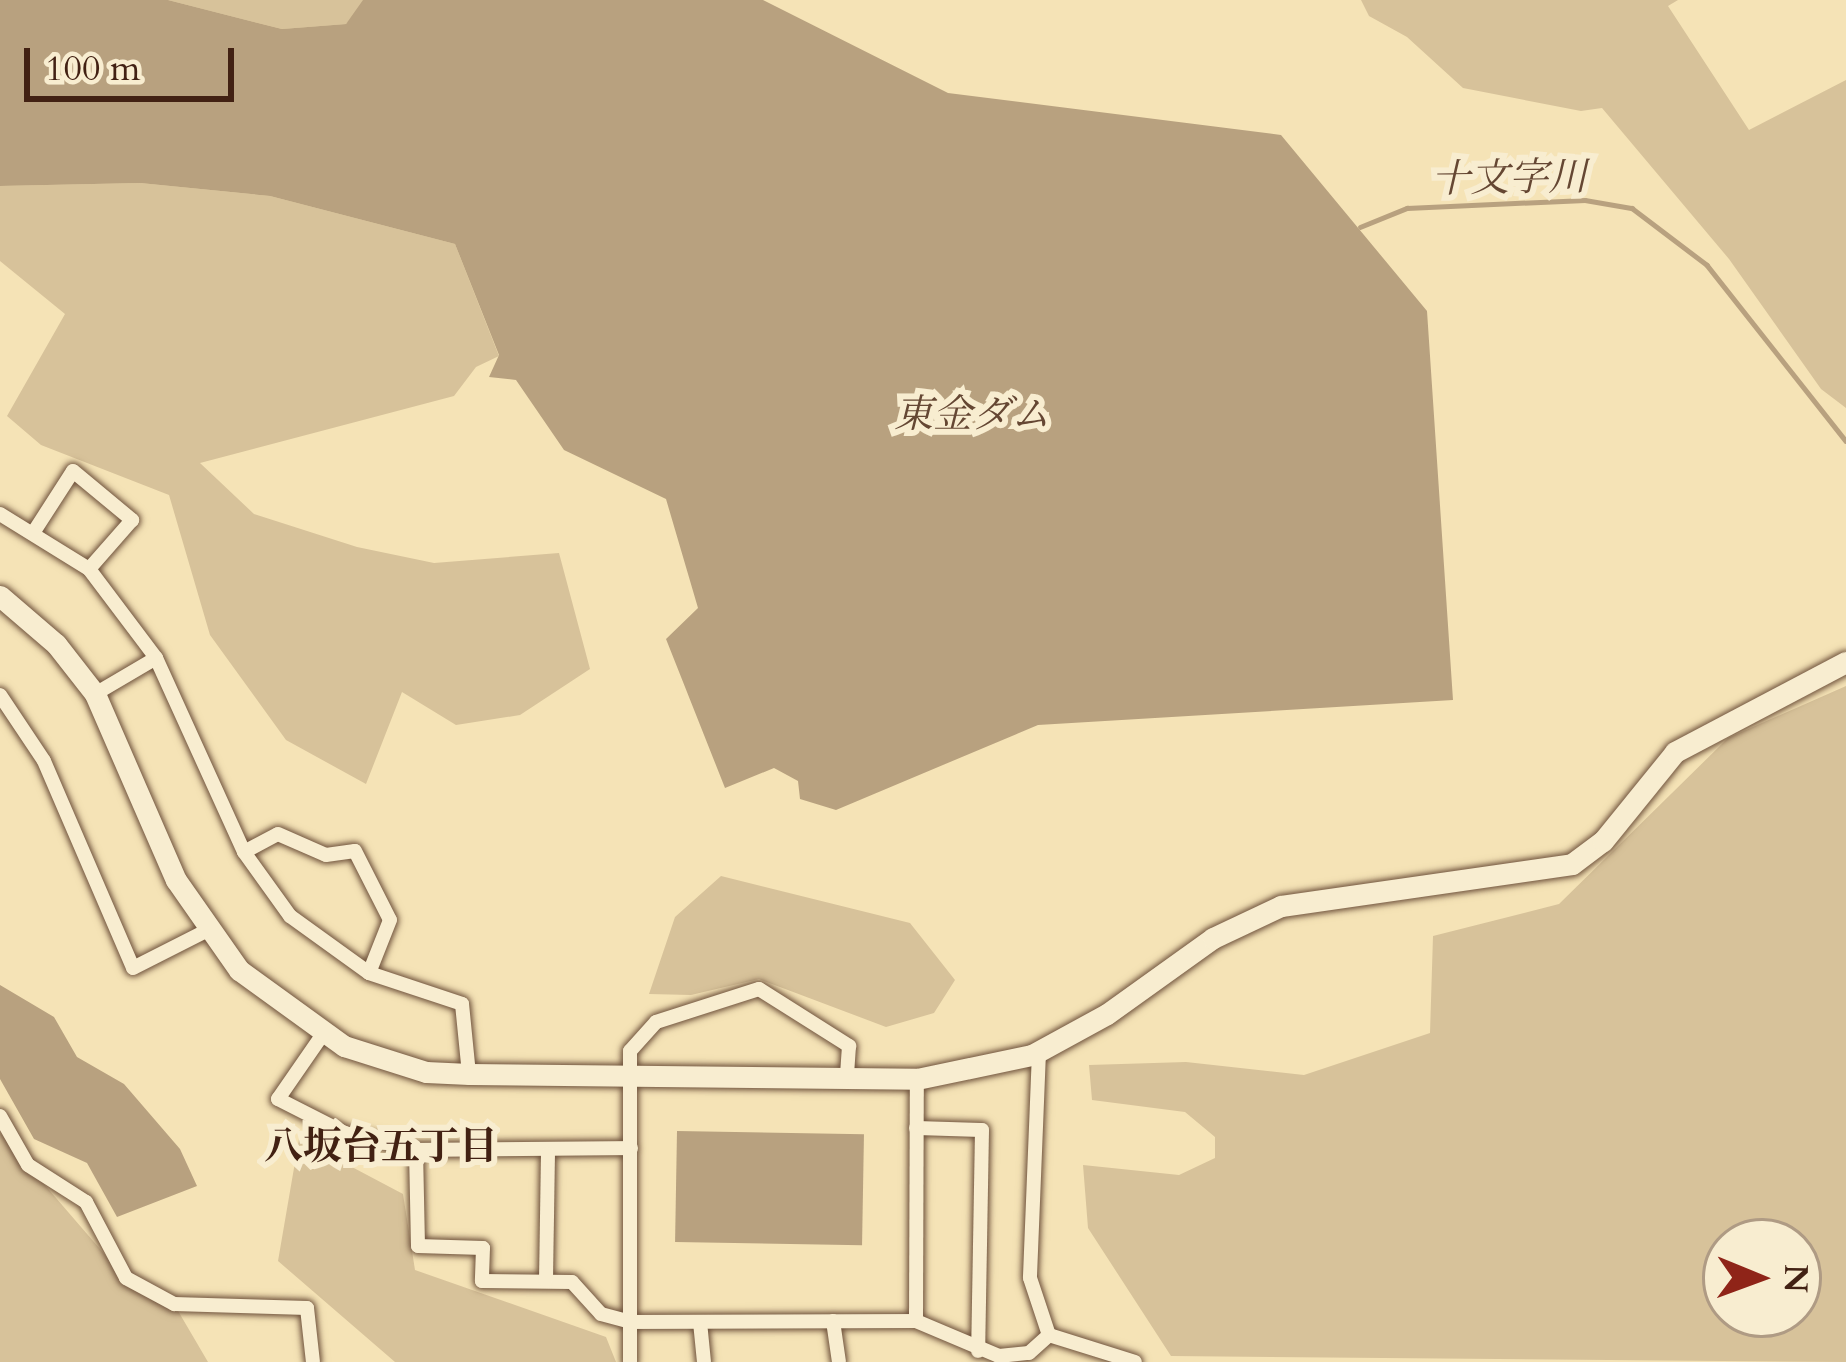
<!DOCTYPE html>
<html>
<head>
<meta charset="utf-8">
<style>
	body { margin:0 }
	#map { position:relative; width:1846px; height:1362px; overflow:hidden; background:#f5e3b6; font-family:Cardo,"Noto Serif JP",serif }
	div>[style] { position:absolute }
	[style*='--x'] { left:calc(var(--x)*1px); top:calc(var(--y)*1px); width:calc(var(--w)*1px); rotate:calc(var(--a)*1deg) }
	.green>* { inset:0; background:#d7c29a }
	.water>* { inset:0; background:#b8a17f; transform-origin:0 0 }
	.stream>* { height:4.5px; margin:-2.25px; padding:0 2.25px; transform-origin:2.25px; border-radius:2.25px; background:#b8a17f }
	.roads { filter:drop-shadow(0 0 3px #6f523c) drop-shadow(0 0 3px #6f523c) }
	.street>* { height:14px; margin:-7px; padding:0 7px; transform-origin:7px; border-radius:7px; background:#f8edd0 }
	.secondary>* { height:21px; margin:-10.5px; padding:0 10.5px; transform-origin:10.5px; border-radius:10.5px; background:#f8edd0 }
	span { translate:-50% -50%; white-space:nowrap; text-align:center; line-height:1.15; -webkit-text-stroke:12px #f8edd0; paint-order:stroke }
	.water-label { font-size:39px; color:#654733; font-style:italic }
	.neighbourhood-label { font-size:39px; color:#422113; font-weight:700 }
	.north { position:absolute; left:1702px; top:1218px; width:120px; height:120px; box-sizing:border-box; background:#f8edd0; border:3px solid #af9b84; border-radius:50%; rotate:91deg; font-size:33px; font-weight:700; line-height:48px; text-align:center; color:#422113 }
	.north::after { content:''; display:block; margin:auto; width:42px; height:54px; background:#8f2418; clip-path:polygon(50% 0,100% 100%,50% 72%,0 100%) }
	.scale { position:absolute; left:24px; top:48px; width:210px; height:54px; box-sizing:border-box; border:6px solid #422113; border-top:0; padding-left:15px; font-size:36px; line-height:42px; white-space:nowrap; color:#422113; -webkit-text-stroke:9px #f8edd0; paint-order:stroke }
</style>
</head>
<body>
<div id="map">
	<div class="green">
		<i style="clip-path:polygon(168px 0,363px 0,363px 5px,346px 24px,282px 29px)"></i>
		<i style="clip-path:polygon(1361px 0,1678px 0,1668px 6px,1749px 130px,1846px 80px,1846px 408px,1821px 389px,1729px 259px,1602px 108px,1581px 111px,1463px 88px,1407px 37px,1369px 16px)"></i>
		<i style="clip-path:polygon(140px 183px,270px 196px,455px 244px,499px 356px,476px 367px,454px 396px,200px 463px,254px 514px,357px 547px,434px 563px,559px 553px,590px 669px,520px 715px,456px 725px,402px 692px,366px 784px,286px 740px,210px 635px,169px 495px,41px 445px,7px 416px,65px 314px,0 261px,0 186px)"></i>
		<i style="clip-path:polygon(evenodd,1846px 686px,1846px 1362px,1171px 1356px,1088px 1228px,1083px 1165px,1179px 1175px,1215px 1158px,1215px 1137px,1185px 1112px,1092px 1100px,1089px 1065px,1186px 1062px,1304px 1075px,1430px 1033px,1433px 936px,1559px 904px,1728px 738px,1846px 686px,1726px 1242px,1798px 1242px,1798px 1314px,1726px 1314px,1726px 1242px)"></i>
		<i style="clip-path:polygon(721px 876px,910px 923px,955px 980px,934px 1013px,886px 1027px,759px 979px,691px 995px,649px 994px,675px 917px)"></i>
		<i style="clip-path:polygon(0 1133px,125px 1278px,174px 1304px,208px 1362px,0 1362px)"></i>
		<i style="clip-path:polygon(299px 1139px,403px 1194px,415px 1270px,606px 1337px,616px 1362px,395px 1362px,278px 1261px)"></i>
	</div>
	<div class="water">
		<i style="clip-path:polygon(0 0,168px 0,282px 29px,346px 24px,363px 0,763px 0,948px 93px,1281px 135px,1427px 311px,1453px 700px,1038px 725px,836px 810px,800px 799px,798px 781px,774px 768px,725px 788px,666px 639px,698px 608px,666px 499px,564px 450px,516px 380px,489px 377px,499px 355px,455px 244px,270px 196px,140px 183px,0 186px)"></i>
		<i style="clip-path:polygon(0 985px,54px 1017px,77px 1057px,124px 1084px,180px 1149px,197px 1186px,117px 1217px,87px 1163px,34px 1139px,0 1079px)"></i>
		<i style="left:677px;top:1131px;width:187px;height:111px;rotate:1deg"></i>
	</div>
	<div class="stream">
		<i style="--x:1360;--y:227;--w:51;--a:-22"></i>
		<i style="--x:1407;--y:208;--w:178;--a:-2.6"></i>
		<i style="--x:1585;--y:200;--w:48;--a:9.7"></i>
		<i style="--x:1632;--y:208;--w:94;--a:37.2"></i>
		<i style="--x:1707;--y:265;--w:224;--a:51.7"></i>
	</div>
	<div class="roads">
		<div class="street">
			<i style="--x:0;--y:514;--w:105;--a:31.7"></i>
			<i style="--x:89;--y:569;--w:111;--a:53"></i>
			<i style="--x:156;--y:658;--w:213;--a:65.6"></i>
			<i style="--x:244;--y:852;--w:79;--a:54.3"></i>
			<i style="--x:290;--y:916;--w:97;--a:35.8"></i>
			<i style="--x:369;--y:973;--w:98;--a:18.4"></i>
			<i style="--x:462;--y:1004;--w:70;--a:84.3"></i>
			<i style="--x:35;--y:530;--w:70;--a:-57.2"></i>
			<i style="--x:73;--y:471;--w:77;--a:39.7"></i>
			<i style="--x:132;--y:520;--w:65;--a:131.3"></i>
			<i style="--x:95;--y:694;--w:71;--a:-30.5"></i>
			<i style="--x:0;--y:695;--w:79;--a:56.3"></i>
			<i style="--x:44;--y:761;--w:225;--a:66.7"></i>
			<i style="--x:133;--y:968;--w:84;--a:-26.9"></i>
			<i style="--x:244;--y:852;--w:38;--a:-28"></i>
			<i style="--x:278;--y:834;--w:52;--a:23.6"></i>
			<i style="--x:326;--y:855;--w:29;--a:-8"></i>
			<i style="--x:355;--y:851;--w:77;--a:63.1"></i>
			<i style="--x:390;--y:920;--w:57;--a:111.6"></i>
			<i style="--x:323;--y:1034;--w:79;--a:124.7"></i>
			<i style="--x:278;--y:1099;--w:75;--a:26.9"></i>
			<i style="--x:345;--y:1133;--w:73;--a:13.5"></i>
			<i style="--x:416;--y:1150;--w:215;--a:-0.5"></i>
			<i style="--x:1039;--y:1052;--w:226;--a:92.3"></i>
			<i style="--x:1030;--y:1278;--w:60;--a:71.6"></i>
			<i style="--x:0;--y:1116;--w:56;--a:60.3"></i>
			<i style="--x:28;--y:1165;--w:69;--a:32.5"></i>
			<i style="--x:86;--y:1202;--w:86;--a:62.2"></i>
			<i style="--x:126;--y:1278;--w:55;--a:28.4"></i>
			<i style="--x:174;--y:1304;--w:133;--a:1.7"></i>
			<i style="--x:307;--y:1308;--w:54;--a:83.7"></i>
			<i style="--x:916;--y:1128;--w:66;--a:1.7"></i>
			<i style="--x:982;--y:1130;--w:221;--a:91"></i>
			<i style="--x:416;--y:1150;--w:96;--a:88.8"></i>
			<i style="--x:418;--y:1246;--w:65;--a:1.8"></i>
			<i style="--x:483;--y:1248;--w:33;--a:92"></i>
			<i style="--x:482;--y:1281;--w:90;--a:0.6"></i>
			<i style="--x:572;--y:1282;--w:43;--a:47.8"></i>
			<i style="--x:601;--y:1314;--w:31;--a:15"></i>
			<i style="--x:631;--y:1322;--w:285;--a:-0.2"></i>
			<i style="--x:916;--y:1321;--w:90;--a:22.9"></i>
			<i style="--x:999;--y:1356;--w:30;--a:-6"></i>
			<i style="--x:1029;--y:1353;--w:27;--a:-42"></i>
			<i style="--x:546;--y:1280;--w:126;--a:-89.1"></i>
			<i style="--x:833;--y:1321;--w:41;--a:81.7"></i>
			<i style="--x:916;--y:1321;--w:242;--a:-89.8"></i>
			<i style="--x:700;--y:1322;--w:40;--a:84.3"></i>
			<i style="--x:1049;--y:1335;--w:90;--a:17.4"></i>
			<i style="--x:630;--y:1362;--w:311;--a:-90"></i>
			<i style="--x:630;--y:1051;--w:39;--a:-48"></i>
			<i style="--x:656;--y:1022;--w:108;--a:-17.8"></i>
			<i style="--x:759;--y:989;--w:107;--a:32.3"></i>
			<i style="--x:849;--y:1046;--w:29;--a:94"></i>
		</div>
		<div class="secondary">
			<i style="--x:0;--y:596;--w:74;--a:40.6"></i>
			<i style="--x:56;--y:644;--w:63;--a:52"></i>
			<i style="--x:95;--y:694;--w:203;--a:66.5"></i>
			<i style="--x:176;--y:880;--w:110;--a:55"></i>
			<i style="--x:239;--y:970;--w:130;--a:35.9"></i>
			<i style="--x:344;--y:1046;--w:86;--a:17.6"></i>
			<i style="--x:426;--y:1072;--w:43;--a:2.7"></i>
			<i style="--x:469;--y:1074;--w:448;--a:0.6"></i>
			<i style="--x:917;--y:1079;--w:117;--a:-11.8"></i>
			<i style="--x:1032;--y:1055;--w:85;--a:-28.7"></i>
			<i style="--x:1107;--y:1014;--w:130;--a:-35.6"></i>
			<i style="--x:1213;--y:938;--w:75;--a:-25.2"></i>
			<i style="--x:1281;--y:906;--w:294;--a:-8.2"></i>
			<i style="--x:1572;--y:864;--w:39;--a:-37"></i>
			<i style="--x:1603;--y:841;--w:114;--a:-51"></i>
			<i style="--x:1675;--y:752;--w:193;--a:-27.8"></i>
		</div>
	</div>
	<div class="water-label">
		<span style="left:1509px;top:179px;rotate:-1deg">十文字川</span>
		<span style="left:972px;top:415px">東金ダム</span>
	</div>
	<div class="neighbourhood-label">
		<span style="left:381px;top:1147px">八坂台五丁目</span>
	</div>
	<div class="north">N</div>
	<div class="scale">100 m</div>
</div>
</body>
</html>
